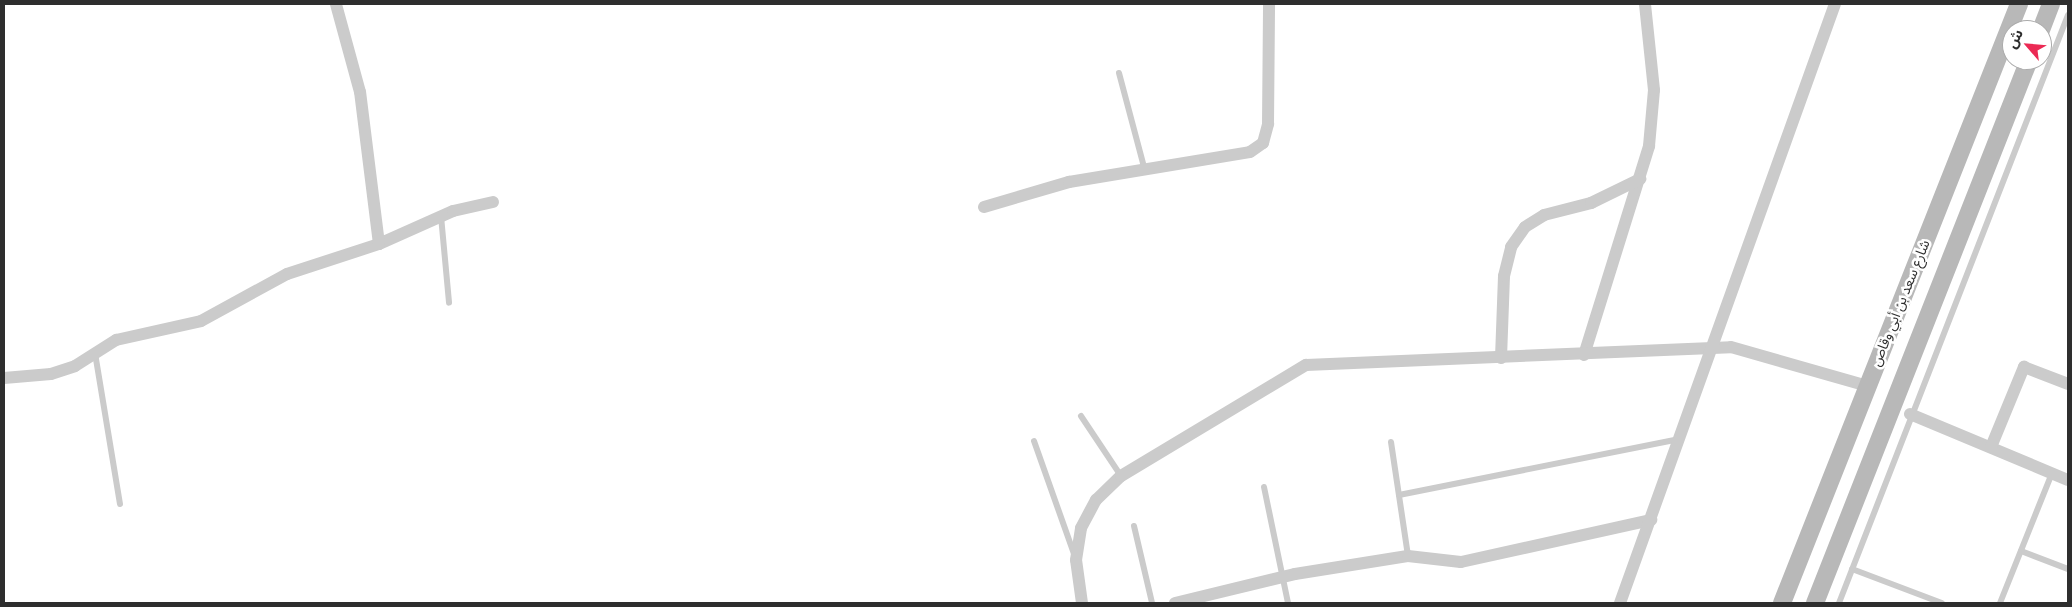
<!DOCTYPE html>
<html>
<head>
<meta charset="utf-8">
<style>
	body { margin:0 }
	#map { position:relative; width:2072px; height:607px; overflow:hidden; background:#fff; font-family:Helvetica,"Noto Sans Arabic",sans-serif }
	div>[style] { position:absolute }
	[style*='--x'] { left:calc(var(--x)*1px); top:calc(var(--y)*1px); width:calc(var(--w)*1px); rotate:calc(var(--a)*1deg) }
	.service>* { height:6px; margin:-3px; padding:0 3px; transform-origin:3px; border-radius:3px; background:#cbcbcb }
	.minor>* { height:12px; margin:-6px; padding:0 6px; transform-origin:6px; border-radius:6px; background:#cbcbcb }
	.secondary>* { height:18px; margin:-9px; padding:0 9px; transform-origin:9px; border-radius:9px; background:#b8b8b8 }
	span { translate:-50% -50%; white-space:nowrap; text-align:center; line-height:1.15; -webkit-text-stroke:5px #fff; paint-order:stroke }
	.street-label { font-size:14px; color:#2e2e2e }
	.frame { position:absolute; inset:0; border:5px solid #2e2e2e; pointer-events:none }
	.north { position:absolute; left:2002px; top:20px; width:50px; height:50px; box-sizing:border-box; background:#fff; border:1px solid #ababab; border-radius:50%; rotate:297deg; font-size:14px; font-weight:700; line-height:20px; text-align:center; color:#2e2e2e }
	.north::after { content:''; display:block; margin:auto; width:18px; height:22px; background:#eb2a54; clip-path:polygon(50% 0,100% 100%,50% 72%,0 100%) }
</style>
</head>
<body>
<div id="map">
	<div class="service">
		<i style="--x:1119;--y:73;--w:97;--a:75.1"></i>
		<i style="--x:441;--y:216;--w:87;--a:84.7"></i>
		<i style="--x:95;--y:353;--w:153;--a:80.6"></i>
		<i style="--x:1081;--y:416;--w:72;--a:56.3"></i>
		<i style="--x:1034;--y:441;--w:120;--a:70.5"></i>
		<i style="--x:1391;--y:442;--w:115;--a:81.5"></i>
		<i style="--x:1264;--y:487;--w:118;--a:78.3"></i>
		<i style="--x:1399;--y:495;--w:286;--a:-11.3"></i>
		<i style="--x:1134;--y:526;--w:79;--a:76.8"></i>
		<i style="--x:2021;--y:551;--w:50;--a:21"></i>
		<i style="--x:1852;--y:569;--w:96;--a:20.7"></i>
		<i style="--x:1839;--y:603;--w:631;--a:-68.72"></i>
		<i style="--x:2000;--y:603;--w:140;--a:-68.2"></i>
	</div>
	<div class="minor">
		<i style="--x:984;--y:207;--w:89;--a:-16.4"></i>
		<i style="--x:1069;--y:182;--w:183;--a:-9.4"></i>
		<i style="--x:1250;--y:152;--w:16;--a:-35"></i>
		<i style="--x:1263;--y:143;--w:20;--a:-75"></i>
		<i style="--x:1268;--y:124;--w:120;--a:-89.5"></i>
		<i style="--x:379;--y:244;--w:81;--a:-24"></i>
		<i style="--x:453;--y:211;--w:41;--a:-12.7"></i>
		<i style="--x:1584;--y:355;--w:219;--a:-72.7"></i>
		<i style="--x:1649;--y:146;--w:56;--a:-84.9"></i>
		<i style="--x:1654;--y:90;--w:86;--a:-96"></i>
		<i style="--x:1501;--y:358;--w:82;--a:-87.9"></i>
		<i style="--x:1504;--y:276;--w:30;--a:-76"></i>
		<i style="--x:1511;--y:247;--w:24;--a:-55"></i>
		<i style="--x:1525;--y:227;--w:22;--a:-32"></i>
		<i style="--x:1544;--y:215;--w:49;--a:-14.3"></i>
		<i style="--x:1591;--y:203;--w:55;--a:-26.1"></i>
		<i style="--x:4;--y:378;--w:47;--a:-4.9"></i>
		<i style="--x:51;--y:374;--w:25;--a:-18"></i>
		<i style="--x:75;--y:366;--w:49;--a:-32.4"></i>
		<i style="--x:116;--y:340;--w:87;--a:-12.6"></i>
		<i style="--x:201;--y:321;--w:98;--a:-28.7"></i>
		<i style="--x:287;--y:274;--w:97;--a:-18.1"></i>
		<i style="--x:379;--y:244;--w:153;--a:-97.1"></i>
		<i style="--x:360;--y:92;--w:91;--a:-105.3"></i>
		<i style="--x:1910;--y:414;--w:171;--a:22.7"></i>
		<i style="--x:1991;--y:447;--w:87;--a:-67.6"></i>
		<i style="--x:2024;--y:367;--w:47;--a:21.1"></i>
		<i style="--x:1082;--y:603;--w:43;--a:-97.9"></i>
		<i style="--x:1076;--y:560;--w:32;--a:-81"></i>
		<i style="--x:1081;--y:528;--w:32;--a:-62"></i>
		<i style="--x:1096;--y:500;--w:35;--a:-44"></i>
		<i style="--x:1121;--y:476;--w:216;--a:-31"></i>
		<i style="--x:1306;--y:365;--w:425;--a:-2.4"></i>
		<i style="--x:1731;--y:347;--w:142;--a:15.9"></i>
		<i style="--x:1175;--y:603;--w:123;--a:-13.6"></i>
		<i style="--x:1295;--y:574;--w:114;--a:-9.1"></i>
		<i style="--x:1408;--y:556;--w:53;--a:6.5"></i>
		<i style="--x:1461;--y:562;--w:195;--a:-12.5"></i>
		<i style="--x:1620;--y:603;--w:636;--a:-70.26"></i>
	</div>
	<div class="secondary">
		<i style="--x:2041;--y:30;--w:28;--a:-69"></i>
		<i style="--x:1782;--y:603;--w:644;--a:-68.41"></i>
		<i style="--x:1815;--y:603;--w:584;--a:-68.49"></i>
	</div>
	<div class="street-label">
		<span style="left:1900px;top:303px;rotate:-68deg">شارع سعد بن أبي وقاص</span>
	</div>
	<div class="frame"></div>
	<div class="north">ش</div>
</div>
</body>
</html>
